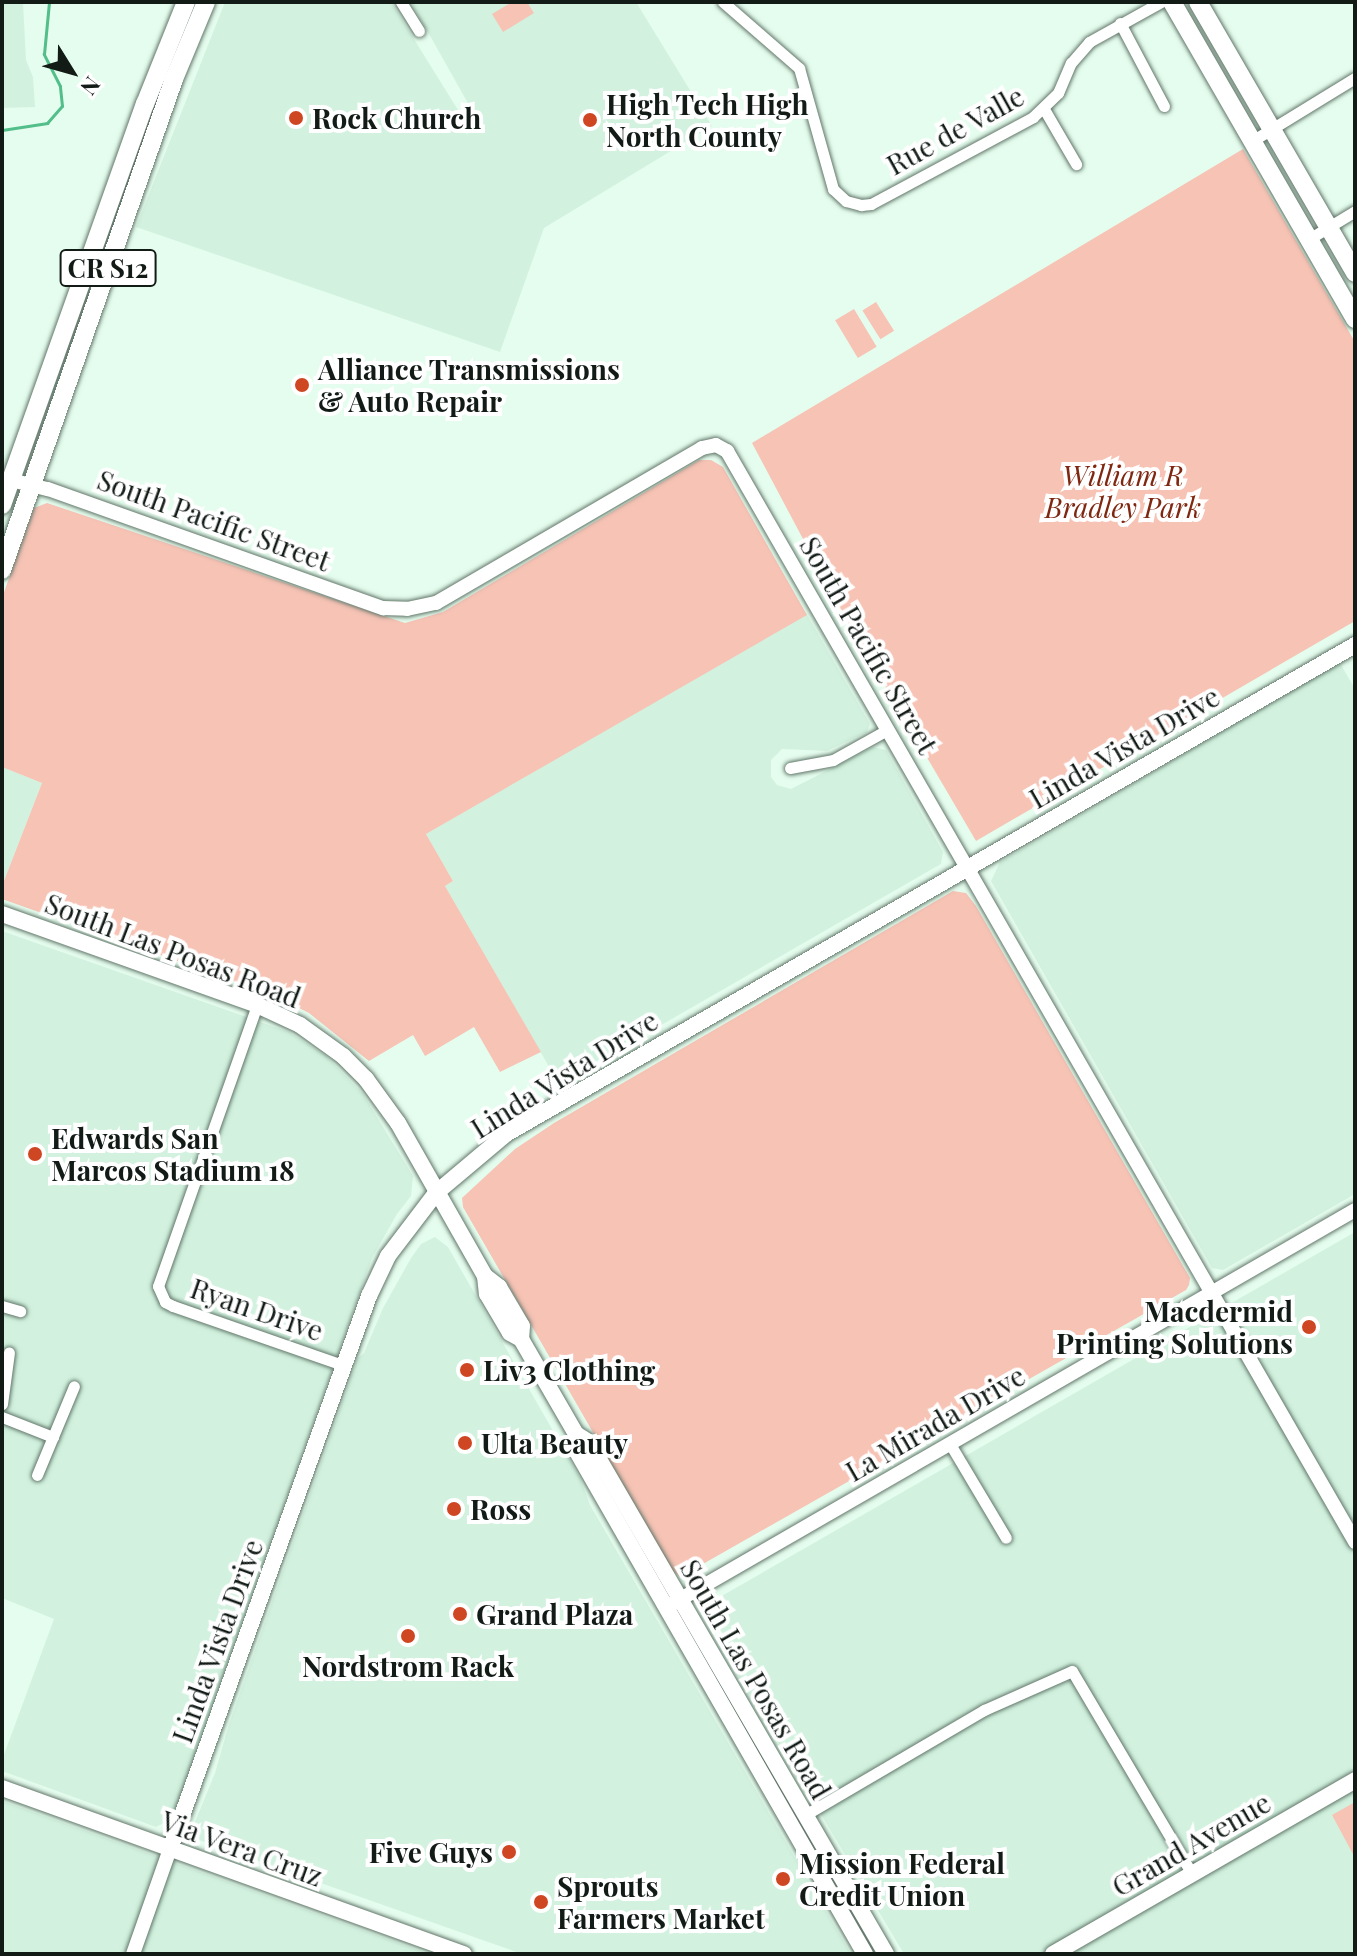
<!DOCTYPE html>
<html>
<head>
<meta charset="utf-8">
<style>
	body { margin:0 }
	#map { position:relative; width:1357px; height:1956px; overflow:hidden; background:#e5fdee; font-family:"Playfair Display",serif }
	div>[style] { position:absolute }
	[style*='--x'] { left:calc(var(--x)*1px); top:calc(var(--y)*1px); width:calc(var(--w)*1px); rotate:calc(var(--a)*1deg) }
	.built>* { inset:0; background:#d2f2df }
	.green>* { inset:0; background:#f6c3b5; transform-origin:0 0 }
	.stream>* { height:3px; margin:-1.5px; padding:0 1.5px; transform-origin:1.5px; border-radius:1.5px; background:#52be89 }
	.roads { filter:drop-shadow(0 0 2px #617669) drop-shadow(0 0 2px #617669) }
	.minor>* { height:11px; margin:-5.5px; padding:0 5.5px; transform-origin:5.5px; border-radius:5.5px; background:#fff }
	.tertiary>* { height:14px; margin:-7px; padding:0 7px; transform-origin:7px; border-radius:7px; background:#fff }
	.secondary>* { height:16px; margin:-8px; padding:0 8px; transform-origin:8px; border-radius:8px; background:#fff }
	.primary>* { height:18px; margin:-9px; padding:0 9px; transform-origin:9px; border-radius:9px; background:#fff }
	.dots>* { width:22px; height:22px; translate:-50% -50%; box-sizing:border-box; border:4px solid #fff; border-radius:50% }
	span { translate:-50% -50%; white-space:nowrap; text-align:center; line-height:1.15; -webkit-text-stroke:8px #fff; paint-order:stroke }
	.shield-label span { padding:2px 6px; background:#fff; border:2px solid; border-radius:6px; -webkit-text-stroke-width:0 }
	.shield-label { font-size:26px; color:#121b16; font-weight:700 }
	.poi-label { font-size:28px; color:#121b16; font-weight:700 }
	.left { translate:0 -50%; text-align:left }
	.right { translate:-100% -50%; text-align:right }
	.street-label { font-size:28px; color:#121b16 }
	.park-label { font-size:28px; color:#7f2710; font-style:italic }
	.frame { position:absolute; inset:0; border:4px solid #121b16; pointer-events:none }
	.north { position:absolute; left:32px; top:32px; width:80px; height:80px; -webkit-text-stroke:6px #fff; paint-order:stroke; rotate:127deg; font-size:22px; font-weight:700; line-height:32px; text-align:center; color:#121b16 }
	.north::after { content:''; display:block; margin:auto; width:28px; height:36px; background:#121b16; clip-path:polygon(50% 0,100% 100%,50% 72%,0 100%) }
</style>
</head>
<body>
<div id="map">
	<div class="built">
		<i style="clip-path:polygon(2px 2px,23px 2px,26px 60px,33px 77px,35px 107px,2px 108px)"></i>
		<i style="clip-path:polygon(225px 2px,391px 2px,458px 110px,467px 135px,474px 114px,411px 2px,636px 2px,712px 126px,544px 228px,500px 352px,136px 227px)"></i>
		<i style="clip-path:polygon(806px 613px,870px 724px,867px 732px,827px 751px,782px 749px,771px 760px,771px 777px,777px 785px,791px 789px,873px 747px,886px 750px,943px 852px,941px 864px,559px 1084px,445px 886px,453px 881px,426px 834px)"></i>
		<i style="clip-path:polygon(1340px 663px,1355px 689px,1355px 1194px,1223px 1270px,1212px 1268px,991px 881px,1000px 862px)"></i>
		<i style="clip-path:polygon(2px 767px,42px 783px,2px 886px)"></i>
		<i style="clip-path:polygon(2px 931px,289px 1032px,326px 1056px,363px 1094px,413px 1176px,411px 1196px,397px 1214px,372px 1258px,172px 1819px,156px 1827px,2px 1771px,2px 1760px,54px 1619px,2px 1598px)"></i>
		<i style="clip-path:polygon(1355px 1232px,1355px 1954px,904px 1954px,699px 1609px)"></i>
		<i style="clip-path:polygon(435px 1237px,448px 1247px,580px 1478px,590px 1505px,851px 1954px,522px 1954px,199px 1840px,193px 1827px,215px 1773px,229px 1724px,358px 1358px,364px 1353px,383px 1308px,411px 1258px,421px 1244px)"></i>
		<i style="clip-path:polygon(2px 1801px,429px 1954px,2px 1954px)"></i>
	</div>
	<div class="green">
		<i style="clip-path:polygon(512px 2px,527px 2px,534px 13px,503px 32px,492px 14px)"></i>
		<i style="clip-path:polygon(1243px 149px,1355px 342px,1355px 621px,976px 841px,844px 616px,752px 443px)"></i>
		<i style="left:876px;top:302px;width:34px;height:16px;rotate:58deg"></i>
		<i style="left:854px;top:309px;width:44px;height:22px;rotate:59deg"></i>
		<i style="clip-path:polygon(699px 460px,711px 460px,723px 467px,807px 615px,426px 834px,453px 881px,445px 886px,541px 1052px,500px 1072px,474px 1027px,425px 1056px,413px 1035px,369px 1061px,309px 1013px,273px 995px,2px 899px,2px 886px,42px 783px,2px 767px,2px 598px,34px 508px,47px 503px,405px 623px,443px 612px)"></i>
		<i style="clip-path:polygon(953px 891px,966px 893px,976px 906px,1190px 1278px,1189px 1285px,1186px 1290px,680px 1577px,673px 1571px,463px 1207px,462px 1198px,515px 1149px,554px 1123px)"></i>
		<i style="clip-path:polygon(1355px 1802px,1355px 1858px,1332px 1815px)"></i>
	</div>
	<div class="stream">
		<i style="--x:2;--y:130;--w:46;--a:-8.8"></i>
		<i style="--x:47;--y:123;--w:23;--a:-49"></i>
		<i style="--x:62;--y:106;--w:20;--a:-96"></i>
		<i style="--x:60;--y:86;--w:36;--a:-117"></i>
		<i style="--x:44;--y:54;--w:52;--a:-84.5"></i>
	</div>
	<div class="roads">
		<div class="minor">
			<i style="--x:401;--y:2;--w:34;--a:58"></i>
			<i style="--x:723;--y:2;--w:101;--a:41"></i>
			<i style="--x:799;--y:68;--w:126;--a:74.3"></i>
			<i style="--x:833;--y:189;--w:18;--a:43"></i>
			<i style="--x:846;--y:201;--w:16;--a:15"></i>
			<i style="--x:861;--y:205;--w:10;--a:-6"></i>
			<i style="--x:871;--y:204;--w:184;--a:-28.2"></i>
			<i style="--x:1033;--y:117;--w:35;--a:-44"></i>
			<i style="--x:1058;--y:93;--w:33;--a:-67"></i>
			<i style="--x:1071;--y:63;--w:28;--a:-49"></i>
			<i style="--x:1089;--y:42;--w:82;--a:-29.1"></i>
			<i style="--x:1120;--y:23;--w:94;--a:62.1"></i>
			<i style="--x:1044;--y:109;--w:64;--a:59.8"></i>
			<i style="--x:1252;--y:141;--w:121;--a:-31.5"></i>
			<i style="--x:1309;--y:239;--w:54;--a:-31.3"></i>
			<i style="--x:790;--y:768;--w:44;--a:-10.5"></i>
			<i style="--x:833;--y:760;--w:62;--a:-29.1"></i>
			<i style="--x:257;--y:1005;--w:298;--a:109.4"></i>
			<i style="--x:158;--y:1286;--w:17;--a:66"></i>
			<i style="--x:165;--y:1302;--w:9;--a:27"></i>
			<i style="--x:173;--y:1306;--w:179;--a:19.2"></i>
			<i style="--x:2;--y:1306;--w:19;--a:16"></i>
			<i style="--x:2;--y:1404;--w:52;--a:-82.3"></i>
			<i style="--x:2;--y:1417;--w:55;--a:21.4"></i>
			<i style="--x:950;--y:1444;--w:109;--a:59.2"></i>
			<i style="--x:37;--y:1475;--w:96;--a:-67.4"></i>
			<i style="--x:805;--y:1815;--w:208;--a:-30.4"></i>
			<i style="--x:984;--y:1710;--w:96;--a:-23.9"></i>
			<i style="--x:1072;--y:1671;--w:236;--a:59.4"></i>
		</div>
		<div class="tertiary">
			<i style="--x:11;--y:480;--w:38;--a:14"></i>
			<i style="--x:48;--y:489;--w:356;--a:19.6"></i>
			<i style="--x:383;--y:608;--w:24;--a:2"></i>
			<i style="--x:407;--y:609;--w:30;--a:-12"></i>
			<i style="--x:436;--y:603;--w:308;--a:-30.2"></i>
			<i style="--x:702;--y:448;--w:14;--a:-12"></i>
			<i style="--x:716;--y:445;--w:13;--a:29"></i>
			<i style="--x:727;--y:451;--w:1259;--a:60.07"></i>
			<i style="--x:672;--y:1604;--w:788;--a:-29.98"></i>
			<i style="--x:133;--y:1954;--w:111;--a:-70.6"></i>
		</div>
		<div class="secondary">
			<i style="--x:2;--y:914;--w:271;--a:19.6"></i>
			<i style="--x:257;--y:1005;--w:47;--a:24.9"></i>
			<i style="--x:300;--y:1025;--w:53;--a:35.8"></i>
			<i style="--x:343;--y:1056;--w:33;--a:45"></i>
			<i style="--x:366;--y:1079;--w:54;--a:54"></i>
			<i style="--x:398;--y:1123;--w:176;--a:60.4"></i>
			<i style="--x:485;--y:1276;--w:18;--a:38"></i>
			<i style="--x:499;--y:1287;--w:45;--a:59.5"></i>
			<i style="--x:522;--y:1326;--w:13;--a:94"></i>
			<i style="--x:485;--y:1276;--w:18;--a:84"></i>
			<i style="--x:487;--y:1294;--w:45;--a:59.5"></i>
			<i style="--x:510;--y:1333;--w:13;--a:29"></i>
			<i style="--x:521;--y:1339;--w:110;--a:59.9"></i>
			<i style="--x:576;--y:1434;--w:16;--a:90"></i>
			<i style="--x:576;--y:1450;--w:581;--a:60.17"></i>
			<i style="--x:576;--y:1434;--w:15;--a:32"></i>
			<i style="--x:589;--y:1442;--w:592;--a:59.88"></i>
			<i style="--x:2;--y:1788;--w:491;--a:19.8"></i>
			<i style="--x:170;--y:1849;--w:588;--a:-70.21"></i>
			<i style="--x:369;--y:1296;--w:44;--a:-64.6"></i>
			<i style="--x:388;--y:1256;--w:79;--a:-52.7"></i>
			<i style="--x:436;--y:1193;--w:92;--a:-40.1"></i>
			<i style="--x:506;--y:1134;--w:980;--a:-29.94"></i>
			<i style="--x:1053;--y:1954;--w:349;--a:-29.9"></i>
		</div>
		<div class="primary">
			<i style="--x:1172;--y:2;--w:366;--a:60"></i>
			<i style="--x:1198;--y:2;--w:313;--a:59.9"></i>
			<i style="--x:2;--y:505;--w:426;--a:-70.4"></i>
			<i style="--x:145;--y:104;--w:110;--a:-68.1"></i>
			<i style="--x:2;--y:570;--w:520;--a:-70.69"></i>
			<i style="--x:174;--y:79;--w:83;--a:-67.4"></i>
		</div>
	</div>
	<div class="dots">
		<i style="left:296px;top:118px;background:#cf4622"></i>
		<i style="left:590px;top:120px;background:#cf4622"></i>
		<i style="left:302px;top:385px;background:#cf4622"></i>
		<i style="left:35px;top:1154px;background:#cf4622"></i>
		<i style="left:1309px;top:1327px;background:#cf4622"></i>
		<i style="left:467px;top:1370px;background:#cf4622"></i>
		<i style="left:465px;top:1443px;background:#cf4622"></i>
		<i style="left:454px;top:1509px;background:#cf4622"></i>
		<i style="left:460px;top:1614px;background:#cf4622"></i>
		<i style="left:408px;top:1636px;background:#cf4622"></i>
		<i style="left:509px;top:1852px;background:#cf4622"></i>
		<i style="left:783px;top:1879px;background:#cf4622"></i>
		<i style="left:541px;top:1902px;background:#cf4622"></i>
	</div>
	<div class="shield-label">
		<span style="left:108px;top:268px">CR S12</span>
	</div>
	<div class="poi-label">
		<span class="left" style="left:606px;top:120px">High Tech High<br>North County</span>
		<span class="left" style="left:312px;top:118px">Rock Church</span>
		<span class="left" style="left:318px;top:385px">Alliance Transmissions<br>&amp; Auto Repair</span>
		<span class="left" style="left:51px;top:1154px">Edwards San<br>Marcos Stadium 18</span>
		<span class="right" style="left:1293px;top:1327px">Macdermid<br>Printing Solutions</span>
		<span class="left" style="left:483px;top:1370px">Liv3 Clothing</span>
		<span class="left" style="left:481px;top:1443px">Ulta Beauty</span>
		<span class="left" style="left:470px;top:1509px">Ross</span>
		<span class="left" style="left:476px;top:1614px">Grand Plaza</span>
		<span style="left:408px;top:1666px">Nordstrom Rack</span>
		<span class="right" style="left:493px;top:1852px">Five Guys</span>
		<span class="left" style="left:799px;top:1879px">Mission Federal<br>Credit Union</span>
		<span class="left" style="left:557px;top:1902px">Sprouts<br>Farmers Market</span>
	</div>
	<div class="street-label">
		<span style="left:955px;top:130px;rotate:-29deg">Rue de Valle</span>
		<span style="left:214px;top:520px;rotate:20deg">South Pacific Street</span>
		<span style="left:869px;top:645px;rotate:60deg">South Pacific Street</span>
		<span style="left:1124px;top:747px;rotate:-30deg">Linda Vista Drive</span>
		<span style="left:173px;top:950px;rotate:21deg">South Las Posas Road</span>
		<span style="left:564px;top:1074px;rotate:-32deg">Linda Vista Drive</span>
		<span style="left:257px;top:1309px;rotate:19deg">Ryan Drive</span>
		<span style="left:935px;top:1423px;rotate:-30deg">La Mirada Drive</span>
		<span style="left:217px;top:1641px;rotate:-70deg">Linda Vista Drive</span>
		<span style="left:756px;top:1679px;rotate:60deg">South Las Posas Road</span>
		<span style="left:1191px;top:1844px;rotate:-30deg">Grand Avenue</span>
		<span style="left:242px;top:1848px;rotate:20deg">Via Vera Cruz</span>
	</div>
	<div class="park-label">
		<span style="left:1123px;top:491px">William R<br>Bradley Park</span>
	</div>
	<div class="frame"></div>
	<div class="north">N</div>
</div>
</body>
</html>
